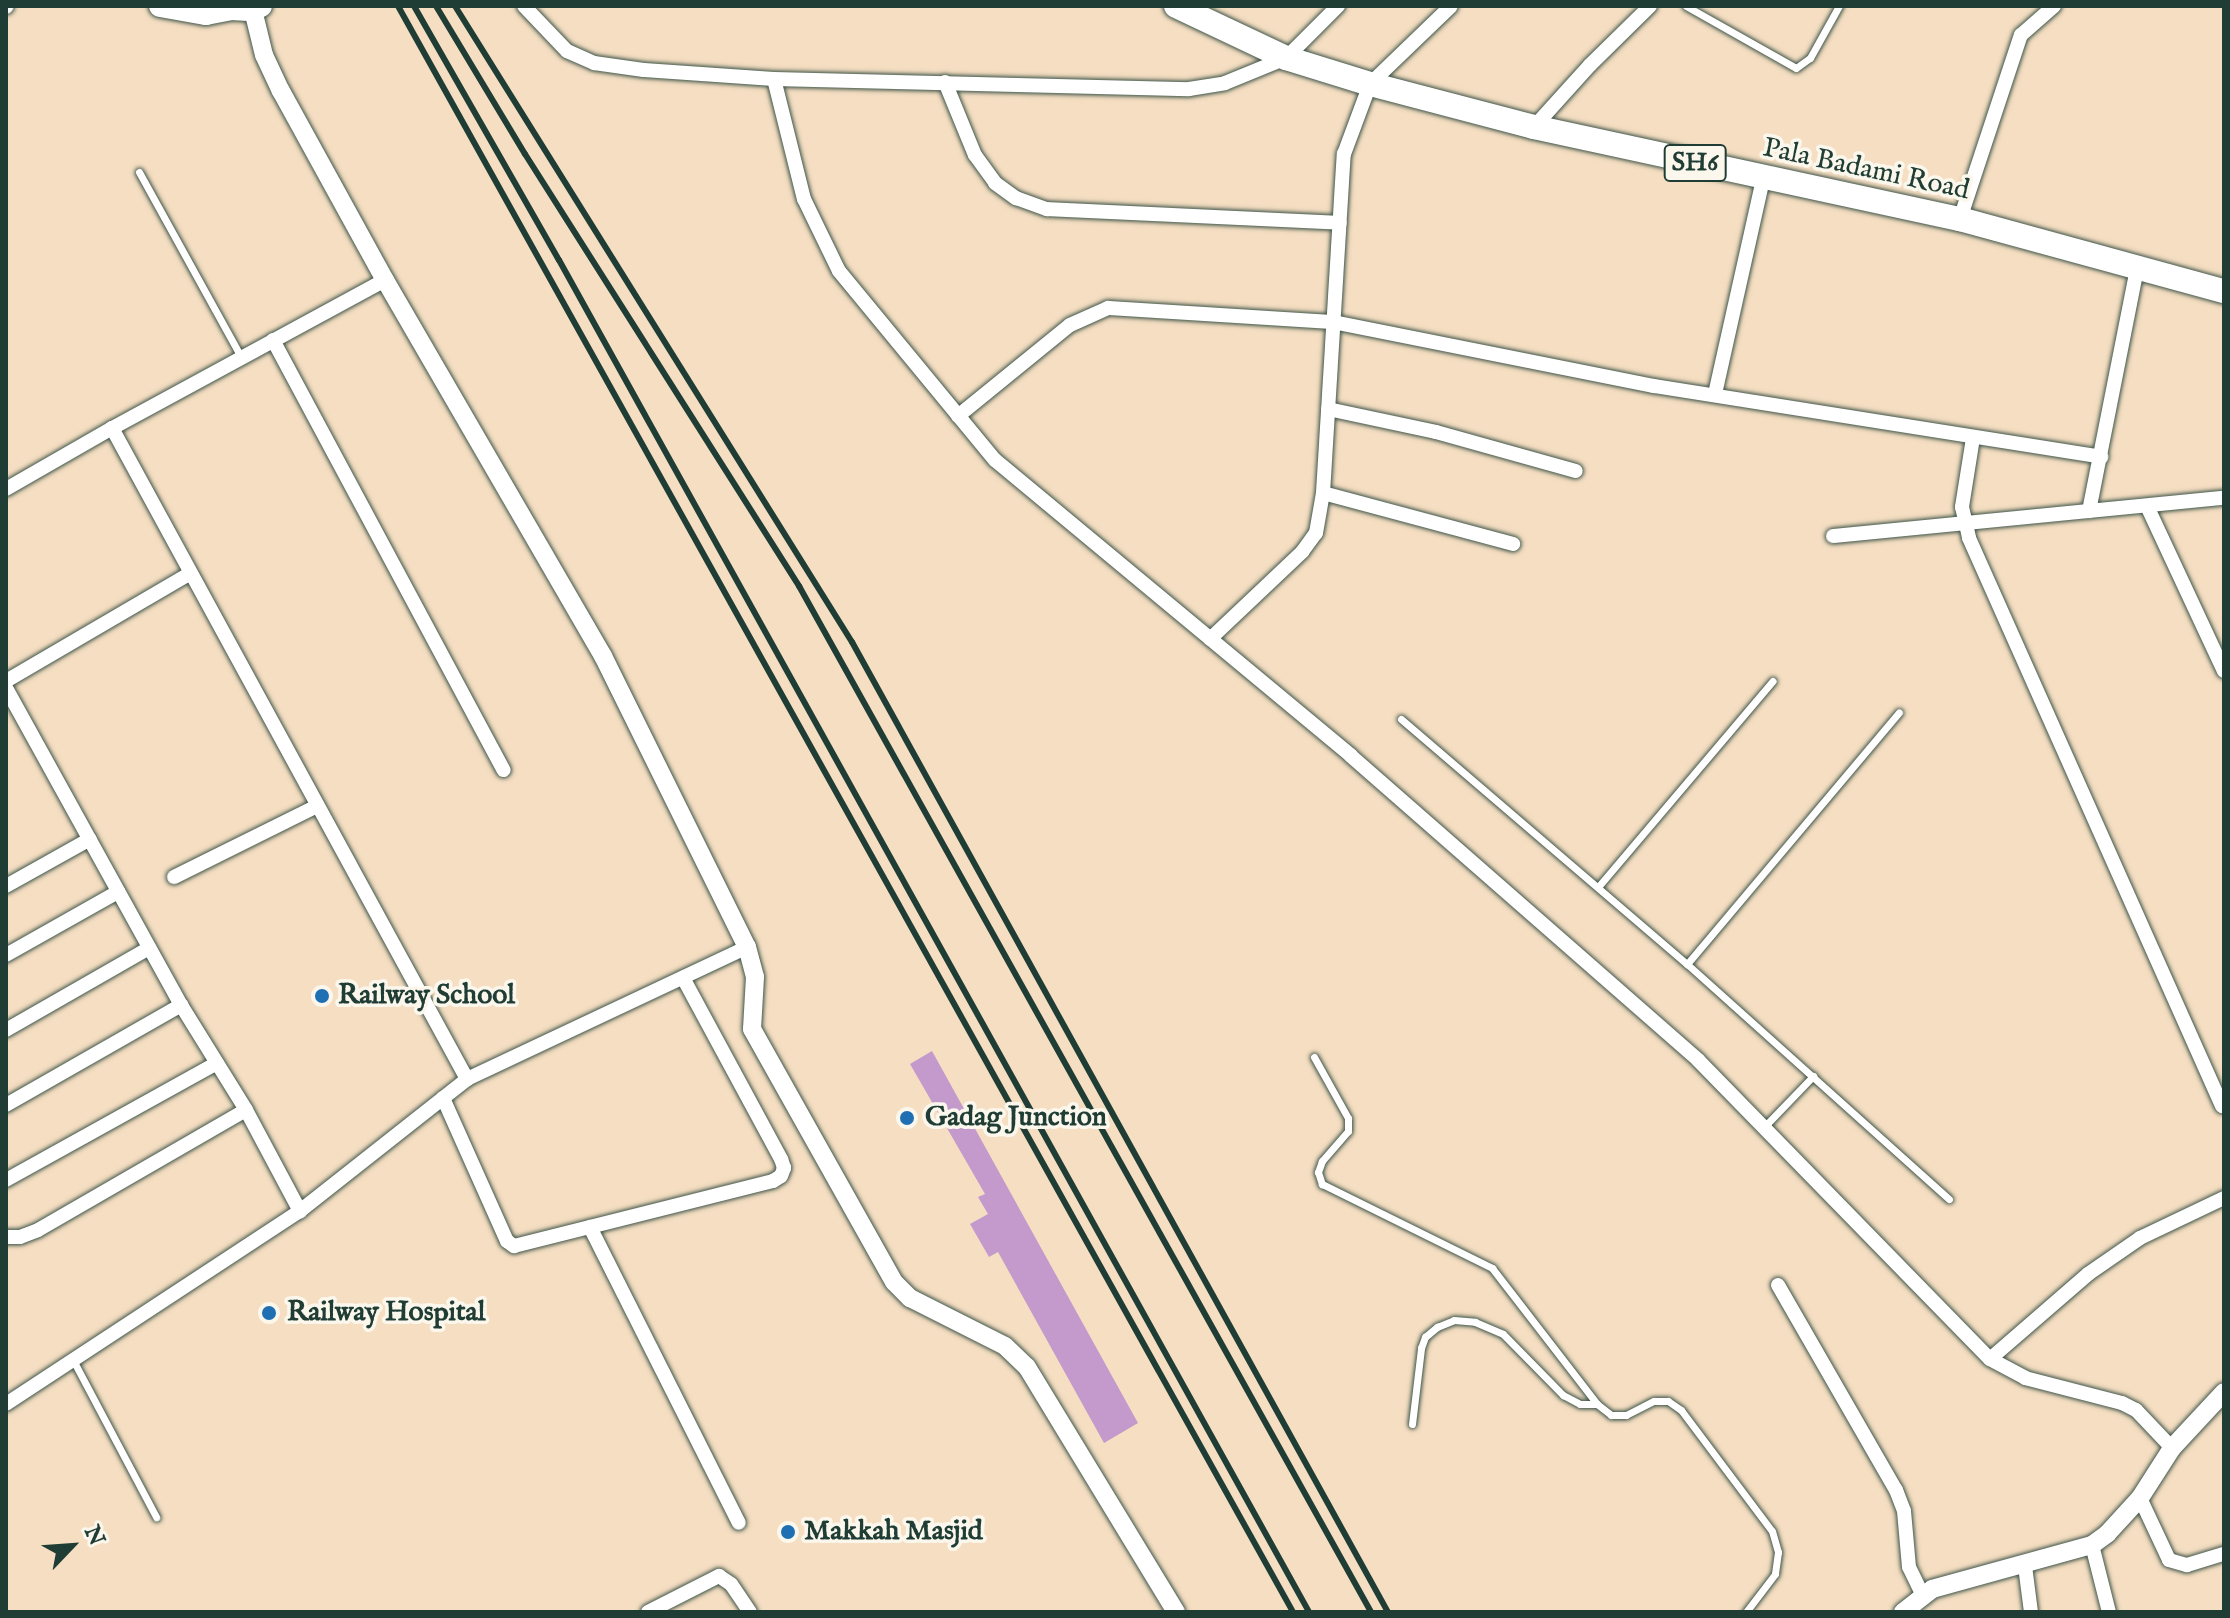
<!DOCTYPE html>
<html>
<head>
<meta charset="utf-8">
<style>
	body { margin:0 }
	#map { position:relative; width:2230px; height:1618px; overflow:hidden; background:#f5dec2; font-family:"IM FELL English",serif }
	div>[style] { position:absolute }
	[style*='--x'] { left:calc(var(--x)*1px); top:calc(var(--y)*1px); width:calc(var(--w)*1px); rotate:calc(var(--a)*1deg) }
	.building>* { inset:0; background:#c39acb }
	.roads { filter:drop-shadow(0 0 2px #3f5549) drop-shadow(0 0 2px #3f5549) }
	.service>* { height:7px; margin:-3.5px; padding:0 3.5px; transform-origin:3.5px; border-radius:3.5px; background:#fff }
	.minor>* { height:14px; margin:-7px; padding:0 7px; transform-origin:7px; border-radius:7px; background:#fff }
	.tertiary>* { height:18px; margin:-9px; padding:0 9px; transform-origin:9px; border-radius:9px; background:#fff }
	.secondary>* { height:22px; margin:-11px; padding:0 11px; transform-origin:11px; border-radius:11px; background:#fff }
	.primary>* { height:24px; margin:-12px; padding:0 12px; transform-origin:12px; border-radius:12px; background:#fff }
	.rail>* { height:6px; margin:-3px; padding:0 3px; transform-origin:3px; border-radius:3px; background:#1f3d34 }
	.dots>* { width:22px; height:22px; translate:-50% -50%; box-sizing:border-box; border:4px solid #fbf7ec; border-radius:50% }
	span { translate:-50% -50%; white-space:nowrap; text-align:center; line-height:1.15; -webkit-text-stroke:7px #fbf7ec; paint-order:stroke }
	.shield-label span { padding:2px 6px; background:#fbf7ec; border:2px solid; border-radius:6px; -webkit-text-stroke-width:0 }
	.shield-label { font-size:26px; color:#1f3d34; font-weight:700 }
	.street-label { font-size:28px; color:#1f3d34 }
	.poi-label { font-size:28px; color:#1f3d34; font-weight:700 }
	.left { translate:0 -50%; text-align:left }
	.frame { position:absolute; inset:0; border:8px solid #1f3d34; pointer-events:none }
	.north { position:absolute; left:32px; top:1506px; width:80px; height:80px; -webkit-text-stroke:6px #fbf7ec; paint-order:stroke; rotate:65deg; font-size:22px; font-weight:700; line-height:32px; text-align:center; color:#1f3d34 }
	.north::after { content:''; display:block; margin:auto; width:28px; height:36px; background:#1f3d34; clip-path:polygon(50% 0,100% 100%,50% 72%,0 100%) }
</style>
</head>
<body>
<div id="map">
	<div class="building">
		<i style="clip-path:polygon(932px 1051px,1138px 1423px,1104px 1443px,998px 1252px,989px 1257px,970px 1224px,988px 1214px,978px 1197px,985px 1194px,910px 1064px)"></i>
	</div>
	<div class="roads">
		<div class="service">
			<i style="--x:1686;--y:6;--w:126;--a:29.4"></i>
			<i style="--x:1796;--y:68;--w:17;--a:-36"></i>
			<i style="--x:1810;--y:58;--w:60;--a:-60.9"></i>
			<i style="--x:139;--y:172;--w:211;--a:61.1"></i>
			<i style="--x:1401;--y:719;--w:377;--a:40.6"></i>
			<i style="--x:1687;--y:964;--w:352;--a:41.9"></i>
			<i style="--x:1598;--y:887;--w:270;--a:-49.7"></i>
			<i style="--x:1687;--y:964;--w:329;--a:-49.9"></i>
			<i style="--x:1314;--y:1057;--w:70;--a:60.9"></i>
			<i style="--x:1348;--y:1118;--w:13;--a:90"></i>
			<i style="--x:1348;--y:1131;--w:40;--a:131"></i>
			<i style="--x:1322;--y:1161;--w:12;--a:110"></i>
			<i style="--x:1318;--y:1172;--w:13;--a:72"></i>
			<i style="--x:1322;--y:1184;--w:190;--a:26.3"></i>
			<i style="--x:1492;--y:1268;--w:172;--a:52.3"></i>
			<i style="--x:1597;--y:1404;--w:18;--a:38"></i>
			<i style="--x:1611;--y:1415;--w:15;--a:0"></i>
			<i style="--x:1626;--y:1415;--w:31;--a:-27"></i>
			<i style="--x:1654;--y:1401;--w:14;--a:0"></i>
			<i style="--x:1668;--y:1401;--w:16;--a:35"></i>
			<i style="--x:1681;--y:1410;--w:151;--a:53.1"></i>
			<i style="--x:1772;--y:1531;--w:22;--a:74"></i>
			<i style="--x:1778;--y:1552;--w:22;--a:98"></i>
			<i style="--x:1775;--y:1574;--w:48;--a:127.3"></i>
			<i style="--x:1764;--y:1127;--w:71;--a:-46.1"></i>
			<i style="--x:73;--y:1360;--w:178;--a:62.1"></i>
			<i style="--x:1412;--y:1424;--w:77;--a:-83.2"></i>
			<i style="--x:1421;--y:1348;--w:12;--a:-70"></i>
			<i style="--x:1425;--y:1337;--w:16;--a:-40"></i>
			<i style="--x:1437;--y:1327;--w:18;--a:-22"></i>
			<i style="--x:1454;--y:1320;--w:21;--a:5"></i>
			<i style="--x:1475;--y:1322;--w:30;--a:23"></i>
			<i style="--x:1503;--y:1334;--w:86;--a:45.5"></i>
			<i style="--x:1563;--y:1395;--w:19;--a:28"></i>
			<i style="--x:1580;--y:1404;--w:17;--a:0"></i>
		</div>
		<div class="minor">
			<i style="--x:524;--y:6;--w:62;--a:46.3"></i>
			<i style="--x:567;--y:51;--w:30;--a:24"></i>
			<i style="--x:594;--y:63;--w:50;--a:8"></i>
			<i style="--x:644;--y:70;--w:130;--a:4"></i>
			<i style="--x:774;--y:79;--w:415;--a:1.4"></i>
			<i style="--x:1189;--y:89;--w:36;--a:-9"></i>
			<i style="--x:1225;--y:83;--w:66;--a:-22.3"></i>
			<i style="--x:1286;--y:58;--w:74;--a:-45"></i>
			<i style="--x:6;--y:7;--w:1;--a:-45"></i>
			<i style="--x:774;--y:79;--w:124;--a:76"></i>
			<i style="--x:804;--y:199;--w:80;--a:64.1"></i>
			<i style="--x:839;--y:271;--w:245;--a:50.5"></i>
			<i style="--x:995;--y:460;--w:463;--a:39.7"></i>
			<i style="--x:1351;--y:756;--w:461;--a:41.2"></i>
			<i style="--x:1698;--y:1060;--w:418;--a:45.7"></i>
			<i style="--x:1990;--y:1359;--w:40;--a:28"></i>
			<i style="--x:2025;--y:1378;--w:100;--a:14.5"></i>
			<i style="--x:2122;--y:1403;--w:16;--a:27"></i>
			<i style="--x:2136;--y:1410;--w:52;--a:46.5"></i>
			<i style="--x:945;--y:82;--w:79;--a:67.7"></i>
			<i style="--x:975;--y:155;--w:34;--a:54"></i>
			<i style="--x:995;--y:183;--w:26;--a:36"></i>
			<i style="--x:1016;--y:198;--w:33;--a:20"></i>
			<i style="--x:1047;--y:209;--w:293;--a:2.7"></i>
			<i style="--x:1534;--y:127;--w:84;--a:-47.9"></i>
			<i style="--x:1590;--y:65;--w:84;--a:-44.5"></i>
			<i style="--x:1960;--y:219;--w:194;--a:-71.7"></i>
			<i style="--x:2021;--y:35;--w:44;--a:-41.3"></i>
			<i style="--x:385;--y:280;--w:311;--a:151.5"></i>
			<i style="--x:112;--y:428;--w:742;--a:61.4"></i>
			<i style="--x:273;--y:340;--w:488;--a:61.8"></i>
			<i style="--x:1715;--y:394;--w:220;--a:-77.4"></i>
			<i style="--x:1328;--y:409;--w:110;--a:12"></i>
			<i style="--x:1436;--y:432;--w:145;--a:15.6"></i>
			<i style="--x:958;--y:416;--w:144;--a:-39.1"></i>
			<i style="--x:1070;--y:325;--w:42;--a:-24.1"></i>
			<i style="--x:1108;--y:308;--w:225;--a:3.6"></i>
			<i style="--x:1333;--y:322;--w:327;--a:11.3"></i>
			<i style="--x:1654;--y:386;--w:453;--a:9"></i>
			<i style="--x:1973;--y:438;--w:70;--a:99.1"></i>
			<i style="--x:1962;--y:507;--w:32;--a:77"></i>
			<i style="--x:1969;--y:538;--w:622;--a:65.99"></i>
			<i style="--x:6;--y:489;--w:122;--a:-29.9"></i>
			<i style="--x:1323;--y:493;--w:197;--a:15"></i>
			<i style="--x:2147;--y:506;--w:182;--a:65"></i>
			<i style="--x:2089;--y:511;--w:248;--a:-78.8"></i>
			<i style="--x:1833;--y:536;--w:393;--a:-5.6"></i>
			<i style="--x:1210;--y:639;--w:127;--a:-43.4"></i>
			<i style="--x:1302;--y:552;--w:24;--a:-54"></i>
			<i style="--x:1316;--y:533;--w:41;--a:-80.1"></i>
			<i style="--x:1323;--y:493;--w:340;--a:-86.5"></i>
			<i style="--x:1344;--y:154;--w:75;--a:-69.6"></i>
			<i style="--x:1370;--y:84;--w:112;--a:-43.9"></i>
			<i style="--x:6;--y:681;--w:212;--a:-30.3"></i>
			<i style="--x:6;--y:688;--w:362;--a:61.1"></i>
			<i style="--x:181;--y:1005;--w:123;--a:58.2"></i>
			<i style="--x:246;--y:1110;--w:115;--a:61.9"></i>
			<i style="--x:174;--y:877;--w:160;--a:-26.4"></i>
			<i style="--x:6;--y:886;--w:96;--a:-29.2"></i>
			<i style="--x:6;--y:955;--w:129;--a:-29.4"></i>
			<i style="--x:6;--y:1030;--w:165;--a:-29.8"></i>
			<i style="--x:443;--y:1098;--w:157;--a:65.9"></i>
			<i style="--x:507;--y:1241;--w:9;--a:36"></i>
			<i style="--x:514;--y:1246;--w:267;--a:-14.1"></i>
			<i style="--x:773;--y:1181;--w:9;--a:-32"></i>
			<i style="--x:781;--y:1176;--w:9;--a:-69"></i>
			<i style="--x:784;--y:1168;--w:9;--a:-108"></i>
			<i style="--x:781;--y:1159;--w:206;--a:-118.4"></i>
			<i style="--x:6;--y:1105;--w:202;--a:-29.7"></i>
			<i style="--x:6;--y:1180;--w:241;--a:-29"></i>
			<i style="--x:590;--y:1227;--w:331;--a:63.3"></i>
			<i style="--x:6;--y:1237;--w:14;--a:0"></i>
			<i style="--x:20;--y:1237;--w:19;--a:-21"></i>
			<i style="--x:38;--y:1230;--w:240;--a:-30"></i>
			<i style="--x:1778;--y:1285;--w:237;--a:60.1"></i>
			<i style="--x:1896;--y:1490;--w:22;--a:69"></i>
			<i style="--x:1904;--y:1511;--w:56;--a:84.9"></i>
			<i style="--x:1909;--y:1567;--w:30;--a:64"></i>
			<i style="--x:1990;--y:1359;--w:130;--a:-40.9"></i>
			<i style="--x:2088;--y:1274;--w:63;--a:-34.7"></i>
			<i style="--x:2140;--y:1238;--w:93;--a:-25.5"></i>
			<i style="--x:6;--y:1404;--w:352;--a:-33.3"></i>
			<i style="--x:300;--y:1211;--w:213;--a:-38.3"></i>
			<i style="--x:467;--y:1079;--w:310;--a:-25.2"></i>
			<i style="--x:2140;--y:1498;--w:68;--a:64.9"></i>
			<i style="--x:2169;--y:1560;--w:19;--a:16"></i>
			<i style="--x:2187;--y:1565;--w:39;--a:-17"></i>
			<i style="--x:2092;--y:1545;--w:69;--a:75.8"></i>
			<i style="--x:2025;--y:1566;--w:46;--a:82.6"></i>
			<i style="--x:648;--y:1612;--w:80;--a:-26.9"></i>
			<i style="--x:719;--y:1576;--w:14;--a:34"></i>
			<i style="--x:731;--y:1584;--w:34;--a:56"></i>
		</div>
		<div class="tertiary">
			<i style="--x:253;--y:10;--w:46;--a:76.3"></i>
			<i style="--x:264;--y:55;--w:40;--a:65"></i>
			<i style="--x:281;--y:91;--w:216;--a:61.2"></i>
			<i style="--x:385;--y:280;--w:435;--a:59.9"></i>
			<i style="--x:603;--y:656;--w:325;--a:63.7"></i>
			<i style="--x:747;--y:947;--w:31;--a:75"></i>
			<i style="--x:755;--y:977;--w:52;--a:93.3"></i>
			<i style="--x:752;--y:1029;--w:290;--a:60.7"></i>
			<i style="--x:894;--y:1282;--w:23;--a:45"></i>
			<i style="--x:910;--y:1298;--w:106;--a:26.8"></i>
			<i style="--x:1005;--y:1346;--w:30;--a:44"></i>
			<i style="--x:1027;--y:1367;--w:287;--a:58.7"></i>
			<i style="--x:1903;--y:1612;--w:37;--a:-38"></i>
			<i style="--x:1932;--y:1589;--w:166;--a:-15.4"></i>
			<i style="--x:2092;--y:1545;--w:19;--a:-36"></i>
			<i style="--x:2107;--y:1534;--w:49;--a:-47.5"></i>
			<i style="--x:2140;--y:1498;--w:59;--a:-57.4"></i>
			<i style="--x:2172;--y:1448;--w:76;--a:-47.1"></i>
		</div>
		<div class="secondary">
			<i style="--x:160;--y:6;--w:47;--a:9.9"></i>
			<i style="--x:206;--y:14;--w:25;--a:-11"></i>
			<i style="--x:231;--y:9;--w:22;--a:3"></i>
			<i style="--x:253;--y:10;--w:9;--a:-27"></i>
		</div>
		<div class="primary">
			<i style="--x:1176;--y:6;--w:122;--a:25.3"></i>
			<i style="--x:1286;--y:58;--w:88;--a:17.2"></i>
			<i style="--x:1370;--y:84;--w:170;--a:14.7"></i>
			<i style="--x:1534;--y:127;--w:436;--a:12.2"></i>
			<i style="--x:1960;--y:219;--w:274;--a:15.3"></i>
		</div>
	</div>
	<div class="rail">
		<i style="--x:398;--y:6;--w:1839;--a:60.87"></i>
		<i style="--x:414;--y:6;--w:292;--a:60.3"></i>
		<i style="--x:559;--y:260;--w:1546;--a:60.98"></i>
		<i style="--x:436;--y:6;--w:173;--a:59"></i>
		<i style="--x:525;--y:154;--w:512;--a:57.61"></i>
		<i style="--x:799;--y:586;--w:1175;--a:60.86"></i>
		<i style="--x:455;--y:6;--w:750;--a:58.03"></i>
		<i style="--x:852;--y:642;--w:1108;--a:61.08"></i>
	</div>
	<div class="dots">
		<i style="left:322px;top:996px;background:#1f6fb2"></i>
		<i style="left:907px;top:1118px;background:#1f6fb2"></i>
		<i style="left:269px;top:1313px;background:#1f6fb2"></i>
		<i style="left:788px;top:1532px;background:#1f6fb2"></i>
	</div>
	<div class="shield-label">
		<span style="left:1695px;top:163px">SH6</span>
	</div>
	<div class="street-label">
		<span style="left:1866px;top:170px;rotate:12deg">Pala Badami Road</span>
	</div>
	<div class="poi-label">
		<span class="left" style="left:338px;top:996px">Railway School</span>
		<span class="left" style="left:925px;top:1118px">Gadag Junction</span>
		<span class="left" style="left:287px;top:1313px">Railway Hospital</span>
		<span class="left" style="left:804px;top:1532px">Makkah Masjid</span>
	</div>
	<div class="frame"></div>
	<div class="north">N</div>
</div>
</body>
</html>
